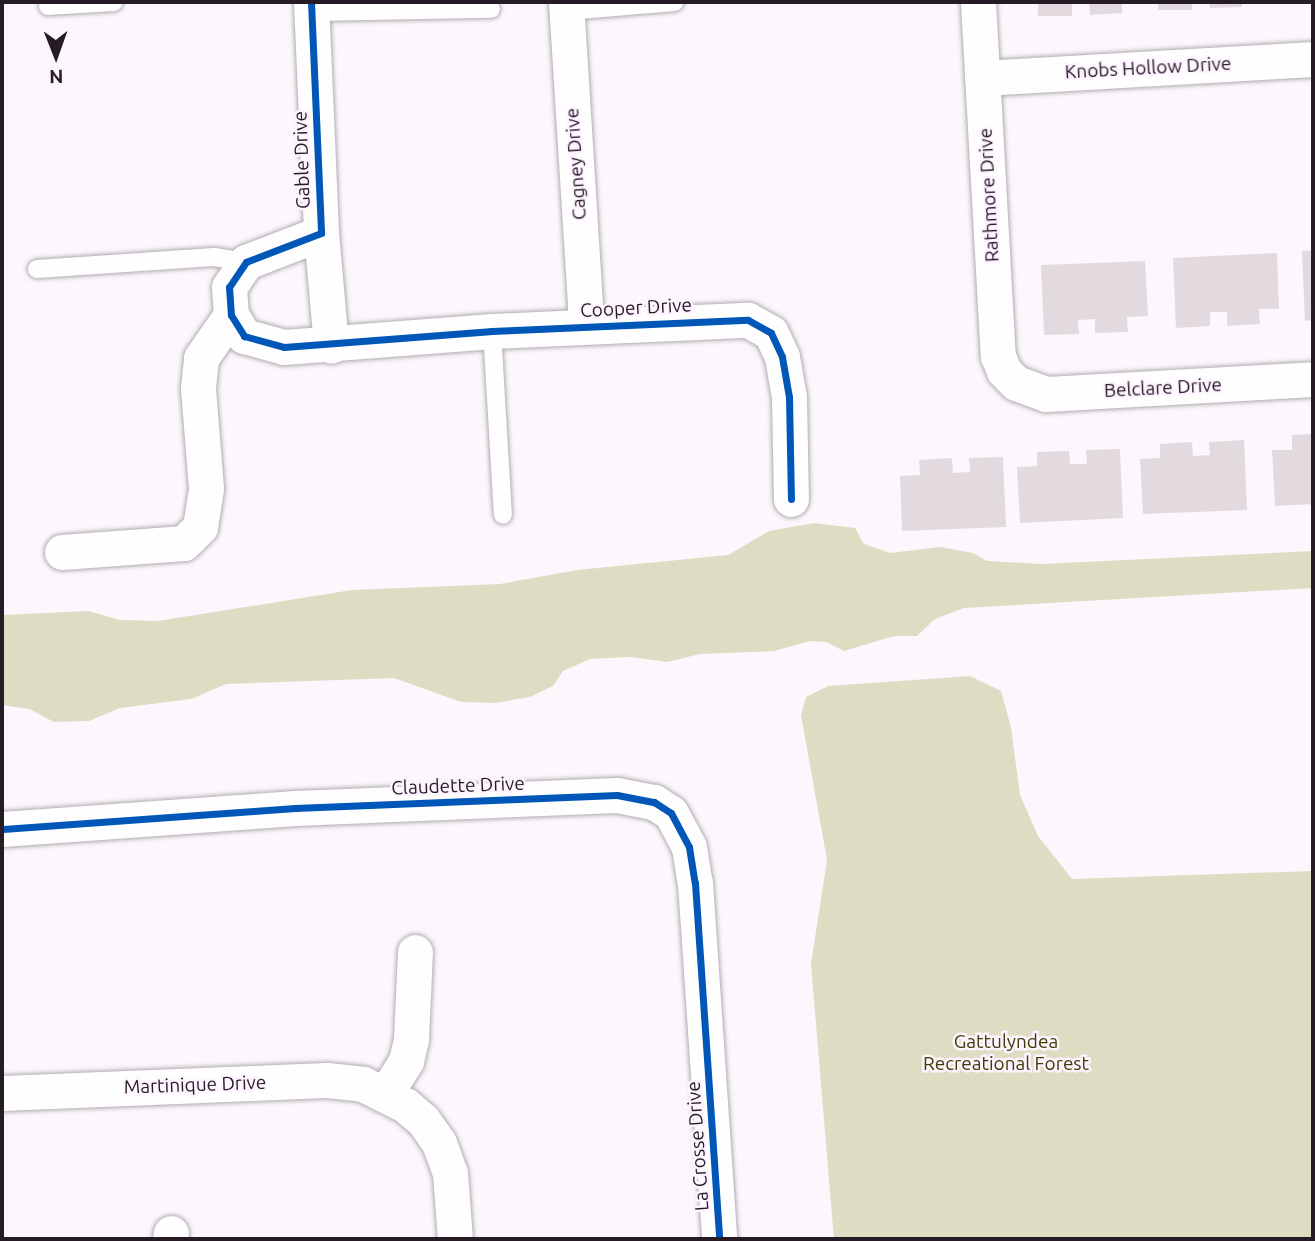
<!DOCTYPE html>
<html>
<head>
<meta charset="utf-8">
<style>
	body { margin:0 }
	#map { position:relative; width:1315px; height:1241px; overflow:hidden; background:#fcf7fc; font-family:Ubuntu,sans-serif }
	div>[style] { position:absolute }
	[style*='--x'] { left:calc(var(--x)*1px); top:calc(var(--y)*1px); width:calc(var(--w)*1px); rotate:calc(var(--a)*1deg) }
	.forest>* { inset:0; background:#deddc4 }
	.building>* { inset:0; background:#e3dae0; transform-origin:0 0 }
	.roads { filter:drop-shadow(0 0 2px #b2acb3) drop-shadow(0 0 2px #b2acb3) }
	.service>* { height:18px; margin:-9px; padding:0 9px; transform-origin:9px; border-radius:9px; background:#fffeff }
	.minor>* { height:35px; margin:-17.5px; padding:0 17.5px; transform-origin:17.5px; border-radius:17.5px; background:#fffeff }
	.cycleway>* { height:7px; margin:-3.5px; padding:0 3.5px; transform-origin:3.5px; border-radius:3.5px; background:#0057b8 }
	span { translate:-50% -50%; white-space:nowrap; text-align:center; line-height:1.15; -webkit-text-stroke:5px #fef4ff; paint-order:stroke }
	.street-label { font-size:19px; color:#251c26 }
	.park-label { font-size:19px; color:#3d3d00 }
	.frame { position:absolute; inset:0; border:4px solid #251c26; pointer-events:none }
	.north { position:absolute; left:21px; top:21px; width:70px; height:70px; -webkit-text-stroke:5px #fef4ff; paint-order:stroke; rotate:179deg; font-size:19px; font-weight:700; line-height:28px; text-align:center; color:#251c26 }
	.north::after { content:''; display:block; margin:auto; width:24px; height:32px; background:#251c26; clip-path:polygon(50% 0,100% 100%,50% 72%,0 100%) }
</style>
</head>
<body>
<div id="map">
	<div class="forest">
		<i style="clip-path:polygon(814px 523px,855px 528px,864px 544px,890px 553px,940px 547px,973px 553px,987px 561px,1041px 564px,1313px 551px,1313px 588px,964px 608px,935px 619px,917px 636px,894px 636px,844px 651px,826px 642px,810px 641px,774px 651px,700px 654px,667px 662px,631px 657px,590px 659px,563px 671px,553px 686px,530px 697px,495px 703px,461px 702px,394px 678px,226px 684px,191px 699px,120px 708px,89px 721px,54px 722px,29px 709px,2px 705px,2px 615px,88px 611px,120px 620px,158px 621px,352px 590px,500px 584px,577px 570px,728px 555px,769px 531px)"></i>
		<i style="clip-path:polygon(970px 676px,1001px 691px,1011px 727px,1020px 795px,1038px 836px,1072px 879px,1313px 871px,1313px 1239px,834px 1239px,811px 964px,827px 860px,801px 715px,806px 697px,828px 686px)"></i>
	</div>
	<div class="building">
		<i style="left:1038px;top:2px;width:34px;height:14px"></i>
		<i style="clip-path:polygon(1089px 2px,1122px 2px,1122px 13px,1090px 15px)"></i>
		<i style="left:1158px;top:2px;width:34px;height:8px"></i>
		<i style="clip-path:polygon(1209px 2px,1242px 2px,1242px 7px,1210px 8px)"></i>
		<i style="clip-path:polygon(1313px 250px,1313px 320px,1305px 321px,1302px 251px)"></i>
		<i style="clip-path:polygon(1277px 253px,1279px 309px,1259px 309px,1260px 324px,1227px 326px,1227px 312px,1210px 312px,1210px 326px,1176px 328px,1173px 258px)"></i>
		<i style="clip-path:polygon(1145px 261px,1148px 316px,1127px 317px,1128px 332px,1095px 333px,1095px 319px,1078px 320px,1079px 334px,1044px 335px,1041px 265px)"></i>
		<i style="clip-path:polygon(1313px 434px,1313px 504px,1275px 506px,1272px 450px,1292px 450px,1292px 435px)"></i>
		<i style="clip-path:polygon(1244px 440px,1247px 510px,1143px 514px,1140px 459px,1160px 458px,1160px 444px,1192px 442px,1193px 456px,1210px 455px,1209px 442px)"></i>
		<i style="clip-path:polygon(1120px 449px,1123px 518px,1020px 523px,1017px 467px,1037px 466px,1037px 452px,1069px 451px,1070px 464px,1087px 464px,1086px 450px)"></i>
		<i style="clip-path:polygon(1003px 457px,1006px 527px,902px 531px,900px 476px,920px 475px,919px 460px,952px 458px,953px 473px,970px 472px,969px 458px)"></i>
	</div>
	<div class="roads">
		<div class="service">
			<i style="--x:48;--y:6;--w:66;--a:-3.5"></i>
			<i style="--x:567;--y:11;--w:108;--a:-4.8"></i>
			<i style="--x:312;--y:12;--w:179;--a:-1"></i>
			<i style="--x:37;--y:269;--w:177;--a:-3.9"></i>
			<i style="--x:214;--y:257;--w:32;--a:9"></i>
			<i style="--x:492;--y:331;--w:184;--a:86.6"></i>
		</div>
		<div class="minor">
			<i style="--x:311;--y:2;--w:231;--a:87.5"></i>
			<i style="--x:321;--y:233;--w:80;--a:158.9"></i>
			<i style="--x:246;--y:262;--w:30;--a:124"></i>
			<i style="--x:229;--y:287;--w:28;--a:86"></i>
			<i style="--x:231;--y:315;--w:25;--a:58"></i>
			<i style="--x:244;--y:336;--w:41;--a:15.4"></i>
			<i style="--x:284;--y:347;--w:209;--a:-4.4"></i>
			<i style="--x:492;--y:331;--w:256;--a:-2.5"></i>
			<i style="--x:748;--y:320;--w:26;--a:29"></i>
			<i style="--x:771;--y:333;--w:26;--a:65"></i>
			<i style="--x:782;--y:357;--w:41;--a:80.1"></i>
			<i style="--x:789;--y:397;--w:102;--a:88.9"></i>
			<i style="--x:566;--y:2;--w:307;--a:86.4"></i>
			<i style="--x:585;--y:308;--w:19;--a:74"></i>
			<i style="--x:978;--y:2;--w:355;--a:86.8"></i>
			<i style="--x:998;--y:356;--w:16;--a:68"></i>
			<i style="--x:1004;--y:371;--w:17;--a:45"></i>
			<i style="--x:1016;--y:383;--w:32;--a:20"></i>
			<i style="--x:1046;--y:394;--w:267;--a:-3.2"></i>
			<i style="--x:982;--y:78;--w:332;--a:-3.3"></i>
			<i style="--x:321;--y:233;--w:113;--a:84.9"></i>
			<i style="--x:62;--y:552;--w:122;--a:-4.2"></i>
			<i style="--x:184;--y:543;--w:23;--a:-45"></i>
			<i style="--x:200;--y:527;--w:39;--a:-81"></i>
			<i style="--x:206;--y:488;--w:100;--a:-94.6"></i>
			<i style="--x:198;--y:388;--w:30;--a:-84"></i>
			<i style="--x:201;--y:358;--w:52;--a:-55.1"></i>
			<i style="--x:2;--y:829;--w:294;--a:-4.1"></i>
			<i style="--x:295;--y:808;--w:322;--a:-2.3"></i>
			<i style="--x:617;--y:795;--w:38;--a:11"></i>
			<i style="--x:654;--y:802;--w:20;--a:33"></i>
			<i style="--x:671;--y:813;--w:38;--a:62"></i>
			<i style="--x:689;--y:847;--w:36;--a:81"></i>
			<i style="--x:695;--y:883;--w:357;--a:86.1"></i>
			<i style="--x:2;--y:1093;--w:325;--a:-2.3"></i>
			<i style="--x:327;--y:1080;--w:36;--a:6"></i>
			<i style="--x:363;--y:1084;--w:47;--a:26.6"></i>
			<i style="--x:405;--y:1105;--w:23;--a:40"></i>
			<i style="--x:423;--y:1120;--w:28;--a:55"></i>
			<i style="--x:439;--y:1143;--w:32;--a:70"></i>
			<i style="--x:450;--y:1173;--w:66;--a:85.7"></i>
			<i style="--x:386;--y:1093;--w:38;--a:-58"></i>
			<i style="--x:406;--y:1061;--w:23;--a:-77"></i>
			<i style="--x:411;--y:1039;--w:87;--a:-87.4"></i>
			<i style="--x:170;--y:1239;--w:6;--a:-81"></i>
		</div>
	</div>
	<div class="cycleway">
		<i style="--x:311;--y:2;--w:231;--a:87.5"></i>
		<i style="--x:321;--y:233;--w:80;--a:158.9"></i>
		<i style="--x:246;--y:262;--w:30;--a:124"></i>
		<i style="--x:229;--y:287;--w:28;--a:86"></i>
		<i style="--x:231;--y:315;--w:25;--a:58"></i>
		<i style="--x:244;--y:336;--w:41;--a:15.4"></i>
		<i style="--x:284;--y:347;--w:209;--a:-4.4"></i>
		<i style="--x:492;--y:331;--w:256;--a:-2.5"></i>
		<i style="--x:748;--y:320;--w:26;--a:29"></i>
		<i style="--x:771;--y:333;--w:26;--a:65"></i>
		<i style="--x:782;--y:357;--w:41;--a:80.1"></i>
		<i style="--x:789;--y:397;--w:102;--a:88.9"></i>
		<i style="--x:2;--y:829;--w:294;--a:-4.1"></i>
		<i style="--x:295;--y:808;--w:322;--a:-2.3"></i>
		<i style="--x:617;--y:795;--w:38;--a:11"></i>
		<i style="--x:654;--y:802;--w:20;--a:33"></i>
		<i style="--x:671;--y:813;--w:38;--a:62"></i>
		<i style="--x:689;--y:847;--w:36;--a:81"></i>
		<i style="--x:695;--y:883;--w:357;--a:86.1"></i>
	</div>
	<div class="street-label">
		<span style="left:1148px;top:68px;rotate:-3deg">Knobs Hollow Drive</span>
		<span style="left:302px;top:160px;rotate:-92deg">Gable Drive</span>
		<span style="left:576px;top:164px;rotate:-94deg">Cagney Drive</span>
		<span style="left:989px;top:195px;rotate:-93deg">Rathmore Drive</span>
		<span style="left:636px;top:308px;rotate:-3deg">Cooper Drive</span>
		<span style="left:1163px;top:388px;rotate:-3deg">Belclare Drive</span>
		<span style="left:458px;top:786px;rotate:-2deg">Claudette Drive</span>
		<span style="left:195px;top:1085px;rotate:-2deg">Martinique Drive</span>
		<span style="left:698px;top:1146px;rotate:-94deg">La Crosse Drive</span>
	</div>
	<div class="park-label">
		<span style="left:1006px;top:1053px">Gattulyndea<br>Recreational Forest</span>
	</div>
	<div class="frame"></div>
	<div class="north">N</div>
</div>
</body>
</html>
